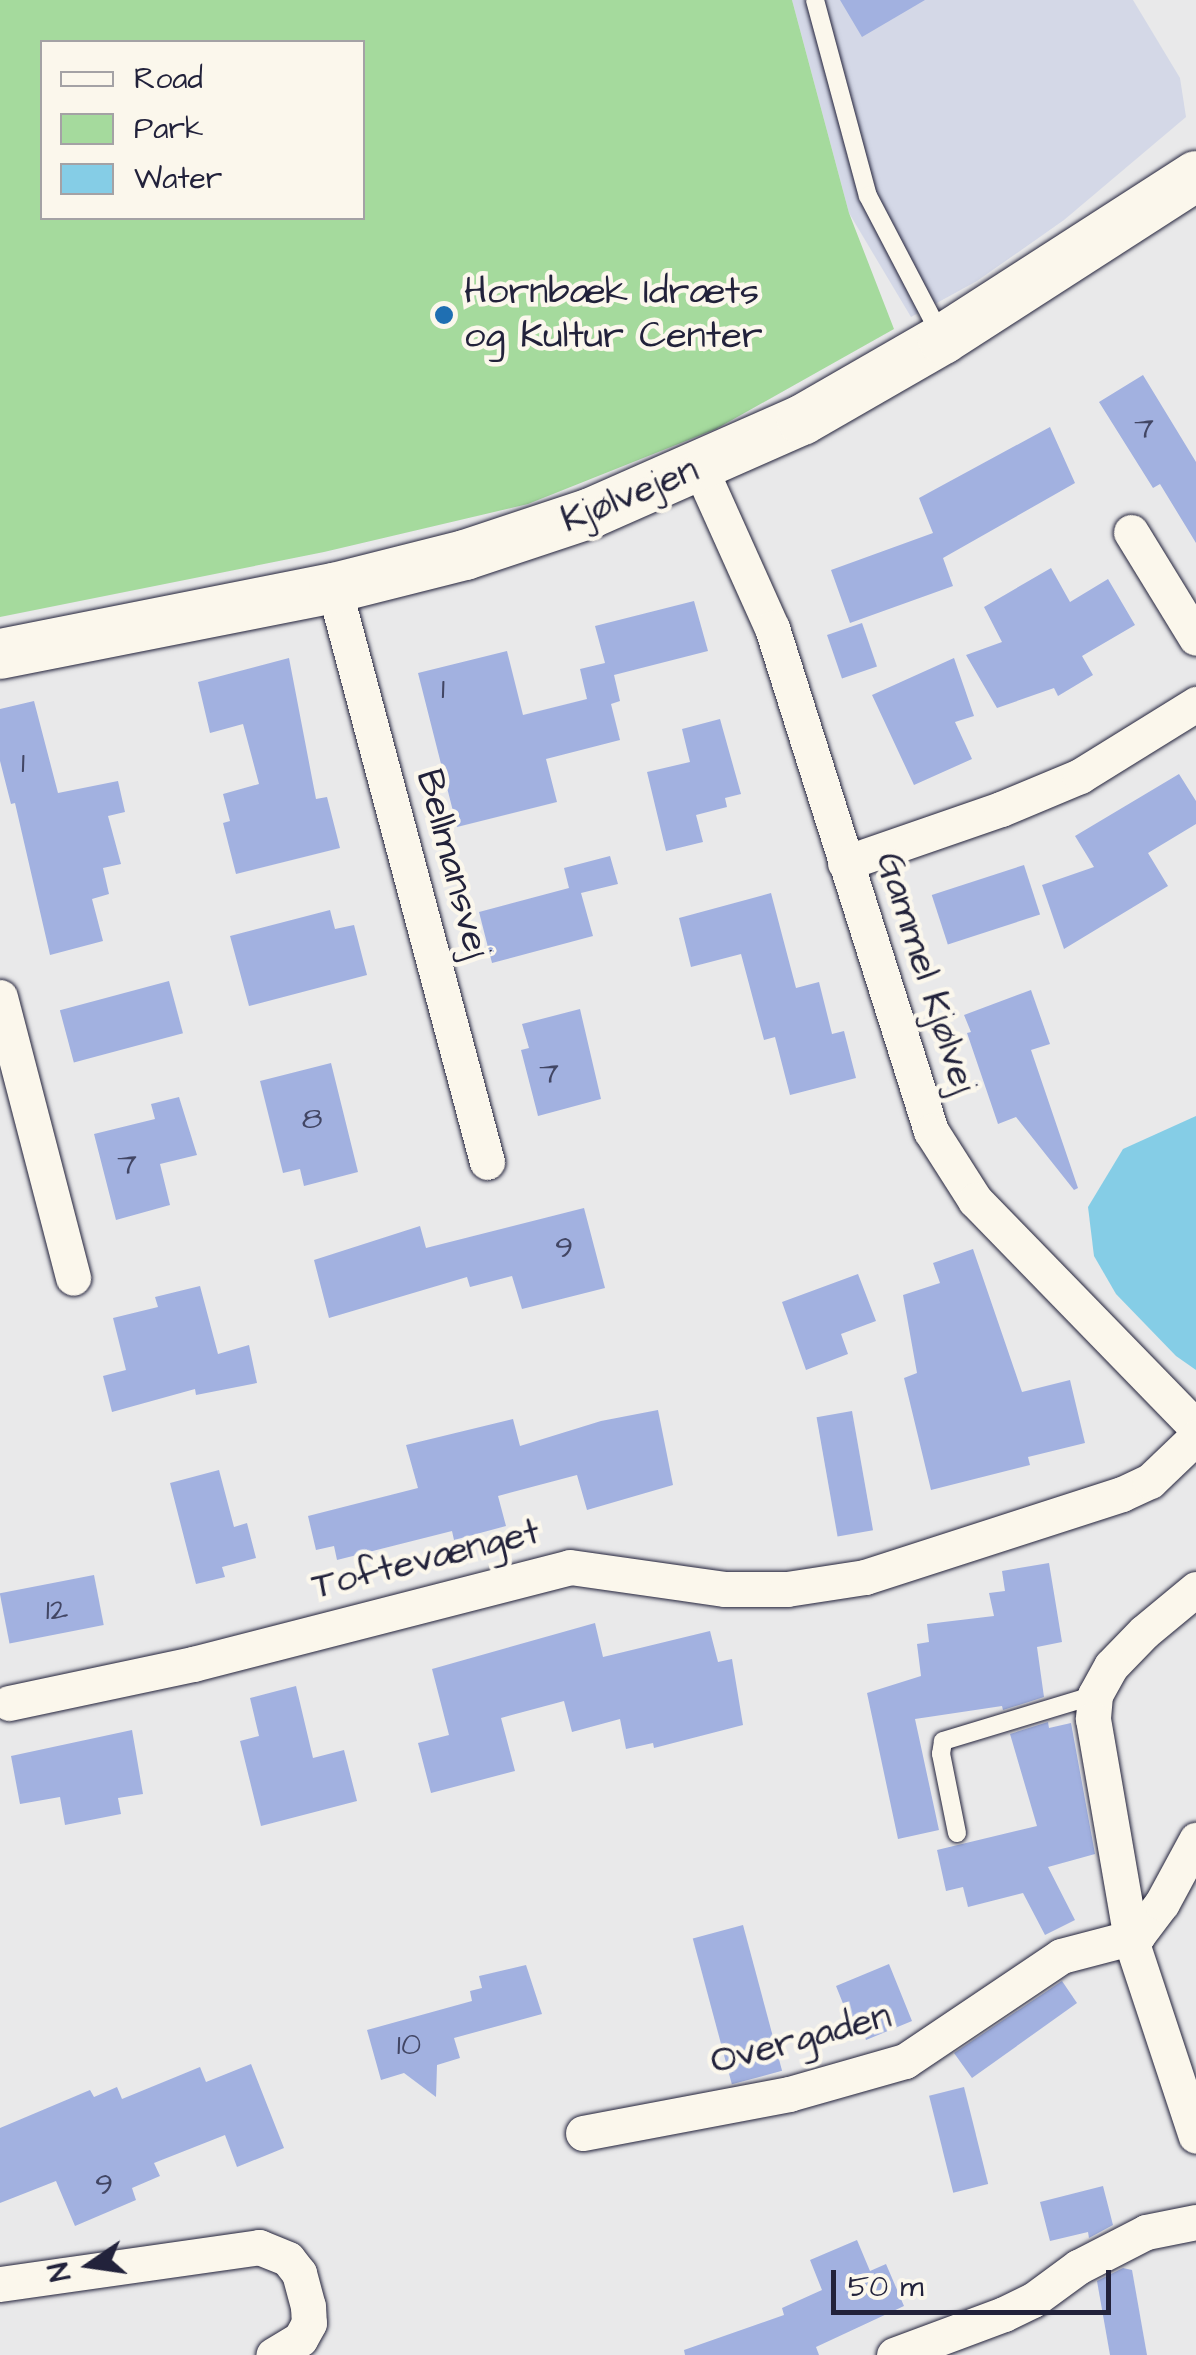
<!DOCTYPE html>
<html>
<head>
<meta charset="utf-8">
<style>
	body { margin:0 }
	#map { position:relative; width:1196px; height:2355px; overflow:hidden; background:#e9e9ea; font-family:"Architects Daughter",sans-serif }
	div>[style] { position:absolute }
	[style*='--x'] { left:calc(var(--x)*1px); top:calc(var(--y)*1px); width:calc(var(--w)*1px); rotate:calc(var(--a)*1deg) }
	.built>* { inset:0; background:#d4d8e7 }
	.green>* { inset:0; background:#a5da9d }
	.water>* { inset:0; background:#85cde6 }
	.building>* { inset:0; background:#a2b1e0; transform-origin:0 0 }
	.roads { filter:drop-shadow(0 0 2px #22223b) drop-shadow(0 0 2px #22223b) }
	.lane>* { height:18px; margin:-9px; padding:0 9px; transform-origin:9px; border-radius:9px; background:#fbf7ec }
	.street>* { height:35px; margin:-17.5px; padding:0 17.5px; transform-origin:17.5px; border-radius:17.5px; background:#fbf7ec }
	.secondary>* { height:50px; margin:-25px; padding:0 25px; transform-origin:25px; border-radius:25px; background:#fbf7ec }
	.dots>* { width:28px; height:28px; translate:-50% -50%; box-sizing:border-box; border:5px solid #fbf7ec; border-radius:50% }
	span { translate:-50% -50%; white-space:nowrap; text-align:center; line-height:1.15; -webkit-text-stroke:9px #fbf7ec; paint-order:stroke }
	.number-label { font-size:32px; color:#424664 }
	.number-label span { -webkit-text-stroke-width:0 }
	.poi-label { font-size:38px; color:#22223b }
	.left { translate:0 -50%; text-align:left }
	.street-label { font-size:38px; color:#22223b }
	.legend { position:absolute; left:40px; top:40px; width:325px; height:180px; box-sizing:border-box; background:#fbf7ec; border:2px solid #a4a2a5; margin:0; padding:12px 18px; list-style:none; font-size:30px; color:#22223b }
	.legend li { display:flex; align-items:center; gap:20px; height:50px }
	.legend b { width:50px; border:2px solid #a4a2a5 }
	.north { position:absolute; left:40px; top:2215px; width:100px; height:100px; -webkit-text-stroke:8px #fbf7ec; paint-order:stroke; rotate:257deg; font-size:28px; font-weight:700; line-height:40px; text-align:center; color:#22223b }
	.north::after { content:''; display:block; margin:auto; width:35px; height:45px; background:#22223b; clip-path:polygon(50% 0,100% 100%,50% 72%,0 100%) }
	.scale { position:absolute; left:831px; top:2270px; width:280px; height:45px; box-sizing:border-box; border:5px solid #22223b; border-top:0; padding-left:12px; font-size:30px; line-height:35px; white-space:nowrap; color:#22223b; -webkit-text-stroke:8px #fbf7ec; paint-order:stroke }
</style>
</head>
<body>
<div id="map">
	<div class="built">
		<i style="clip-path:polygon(792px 0,1133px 0,1180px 78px,1186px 117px,1064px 220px,977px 281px,911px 317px,849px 213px)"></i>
	</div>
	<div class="green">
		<i style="clip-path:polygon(evenodd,0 0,792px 0,849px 213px,894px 329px,716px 429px,528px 504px,324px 552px,0 617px,0 0,42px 42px,362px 42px,362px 218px,42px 218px,42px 42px)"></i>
	</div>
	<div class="water">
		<i style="clip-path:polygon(1196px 1116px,1196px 1370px,1176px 1356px,1116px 1294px,1094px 1256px,1088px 1207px,1123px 1149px)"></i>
	</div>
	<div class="building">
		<i style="clip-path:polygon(840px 0,925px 0,862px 37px)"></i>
		<i style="clip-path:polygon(1143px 375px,1196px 462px,1196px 543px,1160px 484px,1153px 488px,1099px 402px)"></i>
		<i style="clip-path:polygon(1050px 427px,1075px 483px,943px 558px,953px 586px,850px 623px,831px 570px,933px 533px,919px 498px)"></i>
		<i style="clip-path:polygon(1051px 568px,1070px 602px,1108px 579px,1135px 625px,1082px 656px,1093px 675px,1058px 696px,1054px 688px,997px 708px,966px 655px,1002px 642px,984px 607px)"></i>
		<i style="clip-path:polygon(694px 601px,708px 651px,614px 675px,620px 701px,611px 704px,620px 740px,546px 759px,557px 802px,457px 827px,418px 673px,507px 651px,523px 715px,587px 699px,580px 669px,605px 663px,595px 626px)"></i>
		<i style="left:862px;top:623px;width:46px;height:37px;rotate:71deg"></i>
		<i style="clip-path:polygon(289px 658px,316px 799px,327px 797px,340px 848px,236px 874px,223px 823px,230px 821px,223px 794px,259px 784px,243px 724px,210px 733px,198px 682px)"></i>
		<i style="clip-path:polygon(954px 658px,974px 716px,955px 722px,972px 759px,914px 785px,872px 695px)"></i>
		<i style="clip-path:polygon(34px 701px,58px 793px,118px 781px,125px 812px,108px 816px,121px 864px,103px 868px,109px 894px,92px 899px,103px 941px,50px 955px,15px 803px,11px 804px,0 761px,0 709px)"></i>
		<i style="clip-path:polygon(720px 719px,741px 794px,725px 798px,727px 807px,696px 815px,703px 842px,666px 851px,647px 772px,690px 762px,682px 729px)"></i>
		<i style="clip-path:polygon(1179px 774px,1196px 801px,1196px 824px,1148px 853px,1168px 886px,1064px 949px,1042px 885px,1094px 867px,1075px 836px)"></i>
		<i style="clip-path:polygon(610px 856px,618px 884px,581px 893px,593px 936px,492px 963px,479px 912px,569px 888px,564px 868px)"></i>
		<i style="left:1024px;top:865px;width:52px;height:97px;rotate:72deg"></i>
		<i style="clip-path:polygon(771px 893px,796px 988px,819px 982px,832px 1034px,844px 1031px,856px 1078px,790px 1095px,775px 1037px,764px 1040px,741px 954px,691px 967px,679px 918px)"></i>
		<i style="clip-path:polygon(330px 910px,335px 929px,354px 925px,367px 975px,249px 1006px,230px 936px)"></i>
		<i style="left:169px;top:981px;width:54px;height:113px;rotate:75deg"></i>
		<i style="clip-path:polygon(1031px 990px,1050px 1044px,1031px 1050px,1078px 1188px,1074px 1190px,1016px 1117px,998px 1124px,967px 1033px,971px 1032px,964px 1015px)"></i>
		<i style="clip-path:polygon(580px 1009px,601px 1099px,538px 1116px,521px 1050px,529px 1048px,522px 1024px)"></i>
		<i style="clip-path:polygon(331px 1063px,358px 1172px,304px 1186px,300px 1169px,283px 1173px,260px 1081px)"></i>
		<i style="clip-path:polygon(179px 1097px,197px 1155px,160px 1164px,170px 1205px,116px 1220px,94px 1134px,155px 1119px,151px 1104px)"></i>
		<i style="clip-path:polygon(584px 1208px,605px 1288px,522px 1309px,512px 1276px,470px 1287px,467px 1277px,329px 1318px,314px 1260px,420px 1226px,426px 1248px)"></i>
		<i style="clip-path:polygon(973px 1249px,1022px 1392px,1070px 1380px,1085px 1443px,1028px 1457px,1030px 1465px,931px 1490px,904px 1378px,917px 1373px,903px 1295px,940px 1283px,933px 1263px)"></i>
		<i style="clip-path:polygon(858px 1274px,876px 1321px,841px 1334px,848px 1354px,806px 1370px,782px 1302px)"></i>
		<i style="clip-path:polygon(200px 1286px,218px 1354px,249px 1345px,257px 1383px,196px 1395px,195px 1389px,112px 1412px,103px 1376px,126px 1370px,113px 1318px,158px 1307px,155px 1297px)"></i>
		<i style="clip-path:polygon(658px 1410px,673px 1485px,587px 1510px,577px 1475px,498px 1496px,506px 1526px,454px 1540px,452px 1531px,337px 1560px,334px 1546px,316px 1550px,308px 1516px,418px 1488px,406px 1445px,513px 1419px,520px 1446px,601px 1421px)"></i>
		<i style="left:852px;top:1411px;width:121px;height:36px;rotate:80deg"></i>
		<i style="clip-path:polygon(219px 1470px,234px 1527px,247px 1523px,256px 1558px,222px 1567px,225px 1577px,196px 1584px,170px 1483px)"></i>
		<i style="clip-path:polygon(1049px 1563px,1062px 1642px,1037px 1647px,1044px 1697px,1003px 1710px,1002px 1706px,915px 1719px,939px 1830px,898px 1839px,867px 1693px,921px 1676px,917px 1644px,929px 1642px,927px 1624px,994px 1616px,989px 1593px,1005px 1591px,1002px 1571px)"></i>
		<i style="left:94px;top:1575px;width:51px;height:96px;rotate:79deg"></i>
		<i style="clip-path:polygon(595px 1623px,603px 1657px,710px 1631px,718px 1662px,732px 1659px,743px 1725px,654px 1748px,653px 1743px,626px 1749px,620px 1719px,572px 1732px,564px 1701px,501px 1718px,515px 1771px,431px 1793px,418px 1743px,449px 1735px,432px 1669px)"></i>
		<i style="clip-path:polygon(296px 1686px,313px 1758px,344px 1750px,357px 1801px,261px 1826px,240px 1741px,259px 1736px,250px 1698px)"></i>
		<i style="clip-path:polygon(1048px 1722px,1049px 1728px,1071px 1723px,1095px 1854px,1048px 1867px,1075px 1920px,1045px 1935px,1023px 1893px,968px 1907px,963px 1887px,946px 1891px,937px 1850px,1037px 1826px,1010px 1734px)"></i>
		<i style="clip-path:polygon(132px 1730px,143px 1794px,118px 1798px,121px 1814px,65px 1825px,60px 1797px,20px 1804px,11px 1756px)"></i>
		<i style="left:743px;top:1925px;width:151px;height:52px;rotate:75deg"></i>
		<i style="clip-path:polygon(889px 1964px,912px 2021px,866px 2040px,860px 2023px,852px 2026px,836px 1986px)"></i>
		<i style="clip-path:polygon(526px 1965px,542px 2014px,454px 2038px,460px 2058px,437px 2065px,436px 2097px,404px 2073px,381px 2080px,367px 2030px,472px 2001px,470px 1991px,482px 1988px,479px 1976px)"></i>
		<i style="clip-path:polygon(1062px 1981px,1077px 2003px,972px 2078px,954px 2053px)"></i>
		<i style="clip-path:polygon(251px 2064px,284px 2148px,237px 2167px,225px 2135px,154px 2163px,160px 2176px,132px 2188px,136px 2200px,75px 2226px,56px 2181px,0 2203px,0 2128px,90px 2090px,94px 2097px,117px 2087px,122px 2099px,200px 2067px,206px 2082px)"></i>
		<i style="left:964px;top:2087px;width:100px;height:36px;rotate:76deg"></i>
		<i style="clip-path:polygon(1103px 2186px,1113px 2225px,1089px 2238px,1088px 2232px,1050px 2241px,1040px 2202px)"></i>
		<i style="clip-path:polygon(857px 2240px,870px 2271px,886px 2264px,904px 2306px,816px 2347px,819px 2355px,685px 2355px,684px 2350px,784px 2315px,782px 2308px,822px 2290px,810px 2260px)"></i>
		<i style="clip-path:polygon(1123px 2268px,1132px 2270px,1147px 2355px,1110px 2355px,1097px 2281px)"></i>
	</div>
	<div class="roads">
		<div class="lane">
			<i style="--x:815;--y:0;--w:203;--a:74.9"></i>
			<i style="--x:868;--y:196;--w:156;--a:62.4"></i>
			<i style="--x:957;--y:1833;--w:81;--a:-101.4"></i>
			<i style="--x:941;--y:1754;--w:13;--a:-81"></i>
			<i style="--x:943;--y:1741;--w:159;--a:-16.8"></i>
		</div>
		<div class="street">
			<i style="--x:700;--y:468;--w:175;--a:65.8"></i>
			<i style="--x:772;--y:628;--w:528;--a:72.46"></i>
			<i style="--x:931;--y:1131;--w:82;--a:57.5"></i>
			<i style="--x:975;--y:1200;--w:317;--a:45.8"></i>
			<i style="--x:1131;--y:532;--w:124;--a:58.5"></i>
			<i style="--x:334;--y:588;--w:594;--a:75.07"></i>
			<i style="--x:845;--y:863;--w:165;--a:-19.1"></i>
			<i style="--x:1001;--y:809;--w:86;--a:-22.7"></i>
			<i style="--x:1080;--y:776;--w:137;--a:-31.8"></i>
			<i style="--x:0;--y:997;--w:290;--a:75.4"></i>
			<i style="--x:1196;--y:1589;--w:67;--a:140.4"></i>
			<i style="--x:1144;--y:1632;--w:47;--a:134.1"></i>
			<i style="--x:1111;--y:1666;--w:33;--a:119"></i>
			<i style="--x:1095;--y:1695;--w:24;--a:95"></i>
			<i style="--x:1093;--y:1719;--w:224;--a:80.2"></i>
			<i style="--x:1131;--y:1940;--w:206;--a:71.7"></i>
			<i style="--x:9;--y:1703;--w:188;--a:-12"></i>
			<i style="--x:193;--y:1664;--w:389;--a:-14.4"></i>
			<i style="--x:570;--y:1567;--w:157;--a:8.1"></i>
			<i style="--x:725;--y:1589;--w:62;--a:0"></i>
			<i style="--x:787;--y:1589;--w:79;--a:-8.7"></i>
			<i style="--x:865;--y:1577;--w:270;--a:-17.9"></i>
			<i style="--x:1122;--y:1494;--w:31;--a:-25"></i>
			<i style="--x:1150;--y:1481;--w:64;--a:-43.7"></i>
			<i style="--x:583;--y:2133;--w:210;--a:-10.7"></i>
			<i style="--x:789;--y:2094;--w:121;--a:-15.9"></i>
			<i style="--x:905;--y:2061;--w:188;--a:-33.9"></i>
			<i style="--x:1061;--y:1956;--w:79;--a:-14.7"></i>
			<i style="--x:1137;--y:1936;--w:41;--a:-52.9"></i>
			<i style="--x:1162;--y:1903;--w:72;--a:-61.6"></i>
			<i style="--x:0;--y:2284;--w:262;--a:-8.1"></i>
			<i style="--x:259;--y:2247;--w:31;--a:22"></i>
			<i style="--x:288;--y:2259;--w:18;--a:52"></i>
			<i style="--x:299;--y:2273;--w:34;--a:75"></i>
			<i style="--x:308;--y:2306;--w:17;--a:87"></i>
			<i style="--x:309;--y:2323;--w:18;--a:119"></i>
			<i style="--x:300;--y:2339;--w:31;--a:149"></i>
			<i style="--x:894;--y:2355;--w:117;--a:-20.4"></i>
			<i style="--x:1004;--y:2314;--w:32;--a:-26"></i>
			<i style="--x:1033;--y:2300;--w:56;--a:-36.3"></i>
			<i style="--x:1078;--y:2267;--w:76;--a:-27.2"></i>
			<i style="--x:1146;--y:2232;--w:51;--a:-11.3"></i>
		</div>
		<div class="secondary">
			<i style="--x:0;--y:654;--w:340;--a:-11.2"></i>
			<i style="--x:334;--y:588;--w:135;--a:-14.1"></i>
			<i style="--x:465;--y:555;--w:133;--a:-18.4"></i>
			<i style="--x:591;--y:513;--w:231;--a:-23.8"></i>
			<i style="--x:802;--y:420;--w:163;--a:-29.9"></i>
			<i style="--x:943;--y:339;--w:301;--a:-32.8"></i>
		</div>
	</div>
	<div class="dots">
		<i style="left:444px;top:315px;background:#1f6fb2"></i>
	</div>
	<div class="number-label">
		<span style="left:1144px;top:429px">7</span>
		<span style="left:443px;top:689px">1</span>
		<span style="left:23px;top:763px">1</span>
		<span style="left:549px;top:1074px">7</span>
		<span style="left:312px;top:1119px">8</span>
		<span style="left:127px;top:1165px">7</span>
		<span style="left:564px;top:1248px">9</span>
		<span style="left:57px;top:1610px">12</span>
		<span style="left:409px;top:2045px">10</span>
		<span style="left:104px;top:2185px">9</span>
	</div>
	<div class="poi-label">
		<span class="left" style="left:464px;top:315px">Hornbæk Idræts<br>og Kultur Center</span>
	</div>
	<div class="street-label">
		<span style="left:630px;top:496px;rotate:-22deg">Kjølvejen</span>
		<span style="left:452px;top:864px;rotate:75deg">Bellmansvej</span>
		<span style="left:925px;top:973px;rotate:72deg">Gammel Kjølvej</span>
		<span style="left:426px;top:1560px;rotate:-14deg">Toftevænget</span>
		<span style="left:801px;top:2040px;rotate:-15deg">Overgaden</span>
	</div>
	<ul class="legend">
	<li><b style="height:12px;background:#fbf7ec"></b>Road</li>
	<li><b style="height:28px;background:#a5da9d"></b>Park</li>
	<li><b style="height:28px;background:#85cde6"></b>Water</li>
	</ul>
	<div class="north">N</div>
	<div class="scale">50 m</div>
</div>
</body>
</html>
